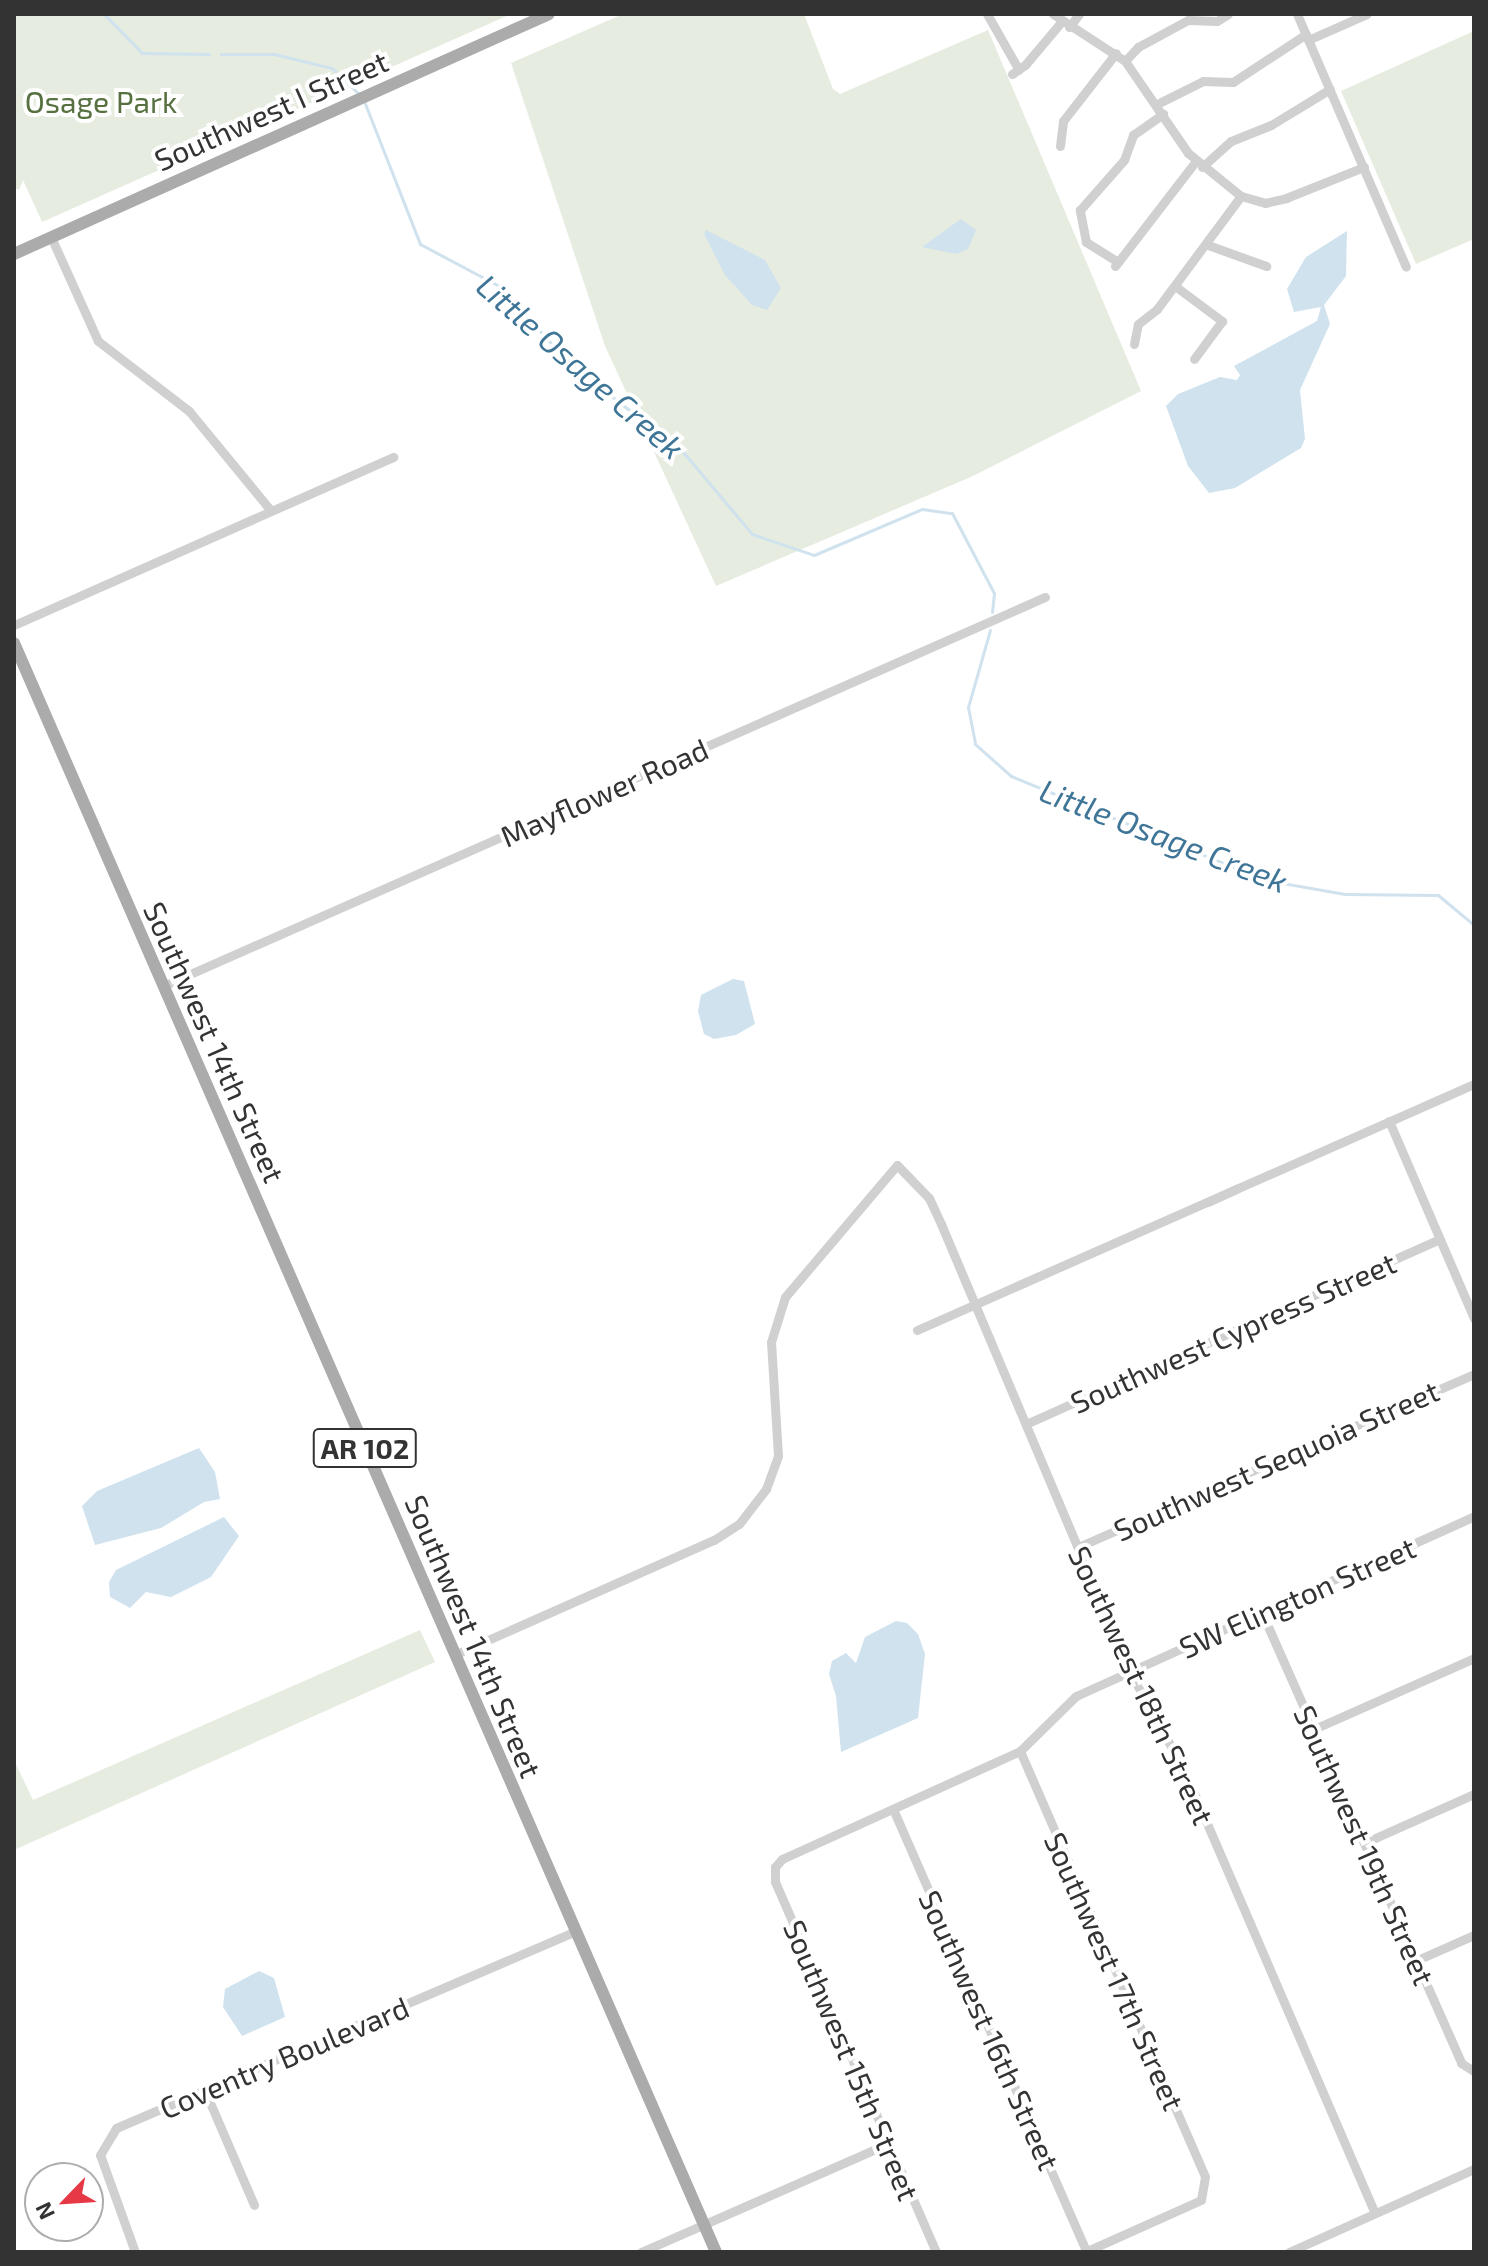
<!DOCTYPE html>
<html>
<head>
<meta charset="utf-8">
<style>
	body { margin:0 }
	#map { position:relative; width:1488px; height:2266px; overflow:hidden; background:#fff; font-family:"Exo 2",sans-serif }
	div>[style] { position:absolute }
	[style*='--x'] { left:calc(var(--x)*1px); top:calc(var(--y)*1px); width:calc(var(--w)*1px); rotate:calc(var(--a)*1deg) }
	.green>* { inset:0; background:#e6ecdf }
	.water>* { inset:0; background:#cfe2ee }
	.stream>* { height:3px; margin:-1.5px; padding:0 1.5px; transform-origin:1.5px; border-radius:1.5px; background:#cfe2ee }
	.minor>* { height:9px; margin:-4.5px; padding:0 4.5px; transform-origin:4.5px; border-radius:4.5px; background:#d0d0d0 }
	.major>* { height:12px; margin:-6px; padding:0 6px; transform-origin:6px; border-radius:6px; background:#ababab }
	span { translate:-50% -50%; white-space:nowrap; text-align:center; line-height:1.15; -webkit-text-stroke:8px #fff; paint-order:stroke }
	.shield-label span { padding:2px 6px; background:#fff; border:2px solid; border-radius:6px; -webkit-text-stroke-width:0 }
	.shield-label { font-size:28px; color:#333; font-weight:700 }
	.park-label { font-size:30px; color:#56703f }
	.street-label { font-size:30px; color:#333 }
	.water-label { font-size:32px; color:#3f7597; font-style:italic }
	.frame { position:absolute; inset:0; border:16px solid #333; pointer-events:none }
	.north { position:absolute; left:24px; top:2162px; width:80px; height:80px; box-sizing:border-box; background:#fff; border:2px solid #adadad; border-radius:50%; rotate:245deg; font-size:22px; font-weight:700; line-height:32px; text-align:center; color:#333 }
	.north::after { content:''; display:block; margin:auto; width:28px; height:36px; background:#e63946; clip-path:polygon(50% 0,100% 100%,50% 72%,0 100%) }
</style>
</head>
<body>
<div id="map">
	<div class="green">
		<i style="clip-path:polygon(14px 14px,511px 14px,42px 222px,23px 180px,19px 190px,14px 187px)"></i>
		<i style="clip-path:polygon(623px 14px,804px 14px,833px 89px,840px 94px,988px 30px,1141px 391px,973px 476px,716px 586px,605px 346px,511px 63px)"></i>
		<i style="clip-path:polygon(1474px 31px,1474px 239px,1416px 264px,1341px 91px)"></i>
		<i style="clip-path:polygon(420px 1630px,435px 1662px,14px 1850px,14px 1760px,33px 1800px)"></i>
	</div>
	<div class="water">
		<i style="clip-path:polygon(961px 219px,976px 230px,968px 249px,956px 254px,922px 247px)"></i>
		<i style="clip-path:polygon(706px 230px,765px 260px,781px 288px,767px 310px,752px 305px,725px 275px,704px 234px)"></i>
		<i style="clip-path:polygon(1347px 231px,1346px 276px,1324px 305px,1330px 324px,1300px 390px,1305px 439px,1301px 448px,1235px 488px,1209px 493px,1188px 466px,1166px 406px,1178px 394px,1220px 377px,1237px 380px,1240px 375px,1234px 366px,1317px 321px,1321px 307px,1294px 312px,1287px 289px,1306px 257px)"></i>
		<i style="clip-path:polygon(733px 979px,744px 981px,755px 1024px,736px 1035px,714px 1039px,704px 1034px,698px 1011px,701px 995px)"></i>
		<i style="clip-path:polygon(199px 1448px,215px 1472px,220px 1499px,204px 1502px,161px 1528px,95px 1545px,82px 1506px,97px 1491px)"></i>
		<i style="clip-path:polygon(224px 1517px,239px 1536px,211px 1577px,171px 1597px,146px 1592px,130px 1608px,110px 1597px,109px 1582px,116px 1570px)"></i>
		<i style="clip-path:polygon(896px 1621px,907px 1623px,918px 1634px,925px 1654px,918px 1718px,841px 1752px,836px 1696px,829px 1674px,832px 1661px,846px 1653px,856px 1663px,865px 1637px)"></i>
		<i style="clip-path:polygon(259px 1971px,274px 1978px,285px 2017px,242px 2036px,223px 2007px,225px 1989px)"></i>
	</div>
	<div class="stream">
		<i style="--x:104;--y:14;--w:54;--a:45.7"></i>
		<i style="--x:142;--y:53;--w:67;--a:0.9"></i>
		<i style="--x:221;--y:54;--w:53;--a:0"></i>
		<i style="--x:274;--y:54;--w:60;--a:13.6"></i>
		<i style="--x:332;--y:68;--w:39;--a:44"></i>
		<i style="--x:364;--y:101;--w:154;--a:68.6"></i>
		<i style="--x:420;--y:244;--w:89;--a:28"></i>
		<i style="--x:499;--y:286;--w:104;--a:47.7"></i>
		<i style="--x:569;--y:363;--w:145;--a:38"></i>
		<i style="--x:683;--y:452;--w:107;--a:49.9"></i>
		<i style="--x:752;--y:534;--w:65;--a:18.7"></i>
		<i style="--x:814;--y:555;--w:117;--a:-23.1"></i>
		<i style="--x:922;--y:509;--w:30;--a:8"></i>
		<i style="--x:952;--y:513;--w:90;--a:62.3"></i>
		<i style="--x:994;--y:593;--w:19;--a:96"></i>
		<i style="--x:990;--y:630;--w:80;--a:105.9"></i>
		<i style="--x:968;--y:707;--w:38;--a:79"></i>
		<i style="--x:975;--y:744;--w:48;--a:41.6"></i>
		<i style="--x:1011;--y:776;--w:274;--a:22.3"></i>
		<i style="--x:1265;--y:880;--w:81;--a:9.9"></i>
		<i style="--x:1345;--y:894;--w:93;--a:0.6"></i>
		<i style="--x:1438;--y:895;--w:47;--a:39.8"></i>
	</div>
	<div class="minor">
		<i style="--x:987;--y:14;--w:64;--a:60.3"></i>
		<i style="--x:1053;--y:14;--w:86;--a:33.1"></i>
		<i style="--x:1125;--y:61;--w:112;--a:55.6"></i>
		<i style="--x:1188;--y:153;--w:68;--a:39.1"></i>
		<i style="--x:1241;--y:196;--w:25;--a:16"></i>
		<i style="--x:1265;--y:203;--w:22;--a:-13"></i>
		<i style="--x:1286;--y:198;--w:84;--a:-21.7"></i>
		<i style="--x:1297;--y:14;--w:275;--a:66.7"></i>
		<i style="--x:1069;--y:27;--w:16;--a:-52"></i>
		<i style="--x:1308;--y:40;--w:64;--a:-23.8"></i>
		<i style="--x:1125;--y:61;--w:19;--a:-47"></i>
		<i style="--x:1138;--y:47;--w:57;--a:-28.4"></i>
		<i style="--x:1188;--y:20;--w:29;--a:2"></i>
		<i style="--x:1217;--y:21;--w:13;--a:-32"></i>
		<i style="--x:1012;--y:74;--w:16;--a:-35"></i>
		<i style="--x:1025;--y:65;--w:57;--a:-49.9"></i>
		<i style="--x:1157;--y:104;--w:51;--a:-26.6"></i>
		<i style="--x:1203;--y:81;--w:30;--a:2"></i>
		<i style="--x:1233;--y:82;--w:87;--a:-33.3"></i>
		<i style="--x:1060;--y:146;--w:25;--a:-83"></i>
		<i style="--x:1063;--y:121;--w:86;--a:-52.1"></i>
		<i style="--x:1202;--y:167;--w:39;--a:-42"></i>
		<i style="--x:1231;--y:141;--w:43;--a:-21.8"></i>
		<i style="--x:1271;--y:125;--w:69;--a:-31.4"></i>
		<i style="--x:51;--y:237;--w:114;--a:65.7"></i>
		<i style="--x:98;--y:341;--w:115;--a:37.6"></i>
		<i style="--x:189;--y:411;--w:129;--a:50.6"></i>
		<i style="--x:1208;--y:245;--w:62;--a:19.9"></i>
		<i style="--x:1118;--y:262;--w:38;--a:-148"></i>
		<i style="--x:1086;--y:242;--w:33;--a:-101"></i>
		<i style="--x:1080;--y:210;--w:67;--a:-48.7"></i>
		<i style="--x:1124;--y:160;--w:27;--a:-70"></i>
		<i style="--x:1133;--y:135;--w:37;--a:-35"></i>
		<i style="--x:1115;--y:266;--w:133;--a:-52.4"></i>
		<i style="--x:1175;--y:286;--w:59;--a:36.7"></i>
		<i style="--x:1222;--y:321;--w:47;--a:126.4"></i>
		<i style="--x:1134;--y:344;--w:20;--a:-79"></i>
		<i style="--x:1138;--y:324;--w:24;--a:-38"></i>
		<i style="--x:1157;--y:309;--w:141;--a:-53.4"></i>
		<i style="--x:14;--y:625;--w:415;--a:-23.9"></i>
		<i style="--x:163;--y:986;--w:964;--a:-23.8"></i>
		<i style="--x:1389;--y:1121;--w:215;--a:66.7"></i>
		<i style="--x:1208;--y:1202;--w:33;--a:-25"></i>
		<i style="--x:917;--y:1330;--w:609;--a:-23.83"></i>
		<i style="--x:1026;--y:1424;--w:453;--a:-24.1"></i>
		<i style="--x:1078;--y:1547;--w:432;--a:-23.6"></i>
		<i style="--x:1262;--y:1613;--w:492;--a:66.1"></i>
		<i style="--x:1461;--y:2063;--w:15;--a:32"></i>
		<i style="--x:454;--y:1655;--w:284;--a:-23.9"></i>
		<i style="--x:714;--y:1540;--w:30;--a:-33"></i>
		<i style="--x:739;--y:1524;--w:44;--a:-52.4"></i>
		<i style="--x:766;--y:1489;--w:35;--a:-70"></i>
		<i style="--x:778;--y:1456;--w:114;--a:-93.5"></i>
		<i style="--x:771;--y:1342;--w:47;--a:-72.7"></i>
		<i style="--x:785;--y:1297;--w:173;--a:-49.7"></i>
		<i style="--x:897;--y:1165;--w:46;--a:45.9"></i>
		<i style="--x:929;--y:1198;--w:29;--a:65"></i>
		<i style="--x:941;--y:1224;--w:486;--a:67.1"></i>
		<i style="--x:1130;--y:1672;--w:112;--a:61.1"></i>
		<i style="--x:1184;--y:1770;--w:482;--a:66.7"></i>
		<i style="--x:1314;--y:1729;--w:175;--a:-23.9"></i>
		<i style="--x:1020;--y:1751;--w:464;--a:66.5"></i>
		<i style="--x:1205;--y:2177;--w:23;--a:100"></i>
		<i style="--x:1201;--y:2200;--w:127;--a:155.9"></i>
		<i style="--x:893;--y:1809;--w:484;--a:66.4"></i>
		<i style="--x:1364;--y:1843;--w:120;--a:-24"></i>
		<i style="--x:1415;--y:1961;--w:64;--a:-23.8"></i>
		<i style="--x:205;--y:2091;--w:124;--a:66.7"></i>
		<i style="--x:135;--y:2252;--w:103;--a:-109.8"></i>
		<i style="--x:100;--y:2155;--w:31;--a:-59"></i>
		<i style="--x:116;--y:2128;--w:500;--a:-23.18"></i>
		<i style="--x:641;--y:2252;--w:269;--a:-23.7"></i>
		<i style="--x:936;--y:2252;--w:404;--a:-113.5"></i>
		<i style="--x:775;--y:1881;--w:14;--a:-90"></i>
		<i style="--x:775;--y:1867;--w:11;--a:-49"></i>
		<i style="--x:782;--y:1859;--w:261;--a:-24.4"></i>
		<i style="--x:1020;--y:1751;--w:78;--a:-44.5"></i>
		<i style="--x:1076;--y:1696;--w:437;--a:-24.3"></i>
		<i style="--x:1289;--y:2252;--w:203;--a:-24.2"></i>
	</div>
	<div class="major">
		<i style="--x:14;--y:254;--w:586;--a:-24.16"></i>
		<i style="--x:14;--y:643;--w:1755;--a:66.43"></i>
	</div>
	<div class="shield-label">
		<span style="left:365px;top:1448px">AR 102</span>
	</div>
	<div class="park-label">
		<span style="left:101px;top:101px">Osage Park</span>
	</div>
	<div class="street-label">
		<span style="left:271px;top:110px;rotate:-24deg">Southwest I Street</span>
		<span style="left:604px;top:792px;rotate:-24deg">Mayflower Road</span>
		<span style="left:215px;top:1042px;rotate:66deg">Southwest 14th Street</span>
		<span style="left:1233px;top:1332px;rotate:-24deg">Southwest Cypress Street</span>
		<span style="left:1276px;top:1460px;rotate:-24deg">Southwest Sequoia Street</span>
		<span style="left:1297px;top:1597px;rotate:-24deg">SW Elington Street</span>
		<span style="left:474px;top:1636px;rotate:67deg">Southwest 14th Street</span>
		<span style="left:1142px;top:1685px;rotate:65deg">Southwest 18th Street</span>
		<span style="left:1365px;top:1845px;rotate:66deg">Southwest 19th Street</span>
		<span style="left:1115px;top:1971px;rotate:66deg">Southwest 17th Street</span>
		<span style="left:990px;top:2030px;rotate:66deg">Southwest 16th Street</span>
		<span style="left:284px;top:2057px;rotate:-23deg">Coventry Boulevard</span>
		<span style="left:852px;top:2060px;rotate:67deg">Southwest 15th Street</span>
	</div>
	<div class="water-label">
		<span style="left:581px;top:366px;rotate:41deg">Little Osage Creek</span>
		<span style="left:1164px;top:835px;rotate:21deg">Little Osage Creek</span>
	</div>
	<div class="frame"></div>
	<div class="north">N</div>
</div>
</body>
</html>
